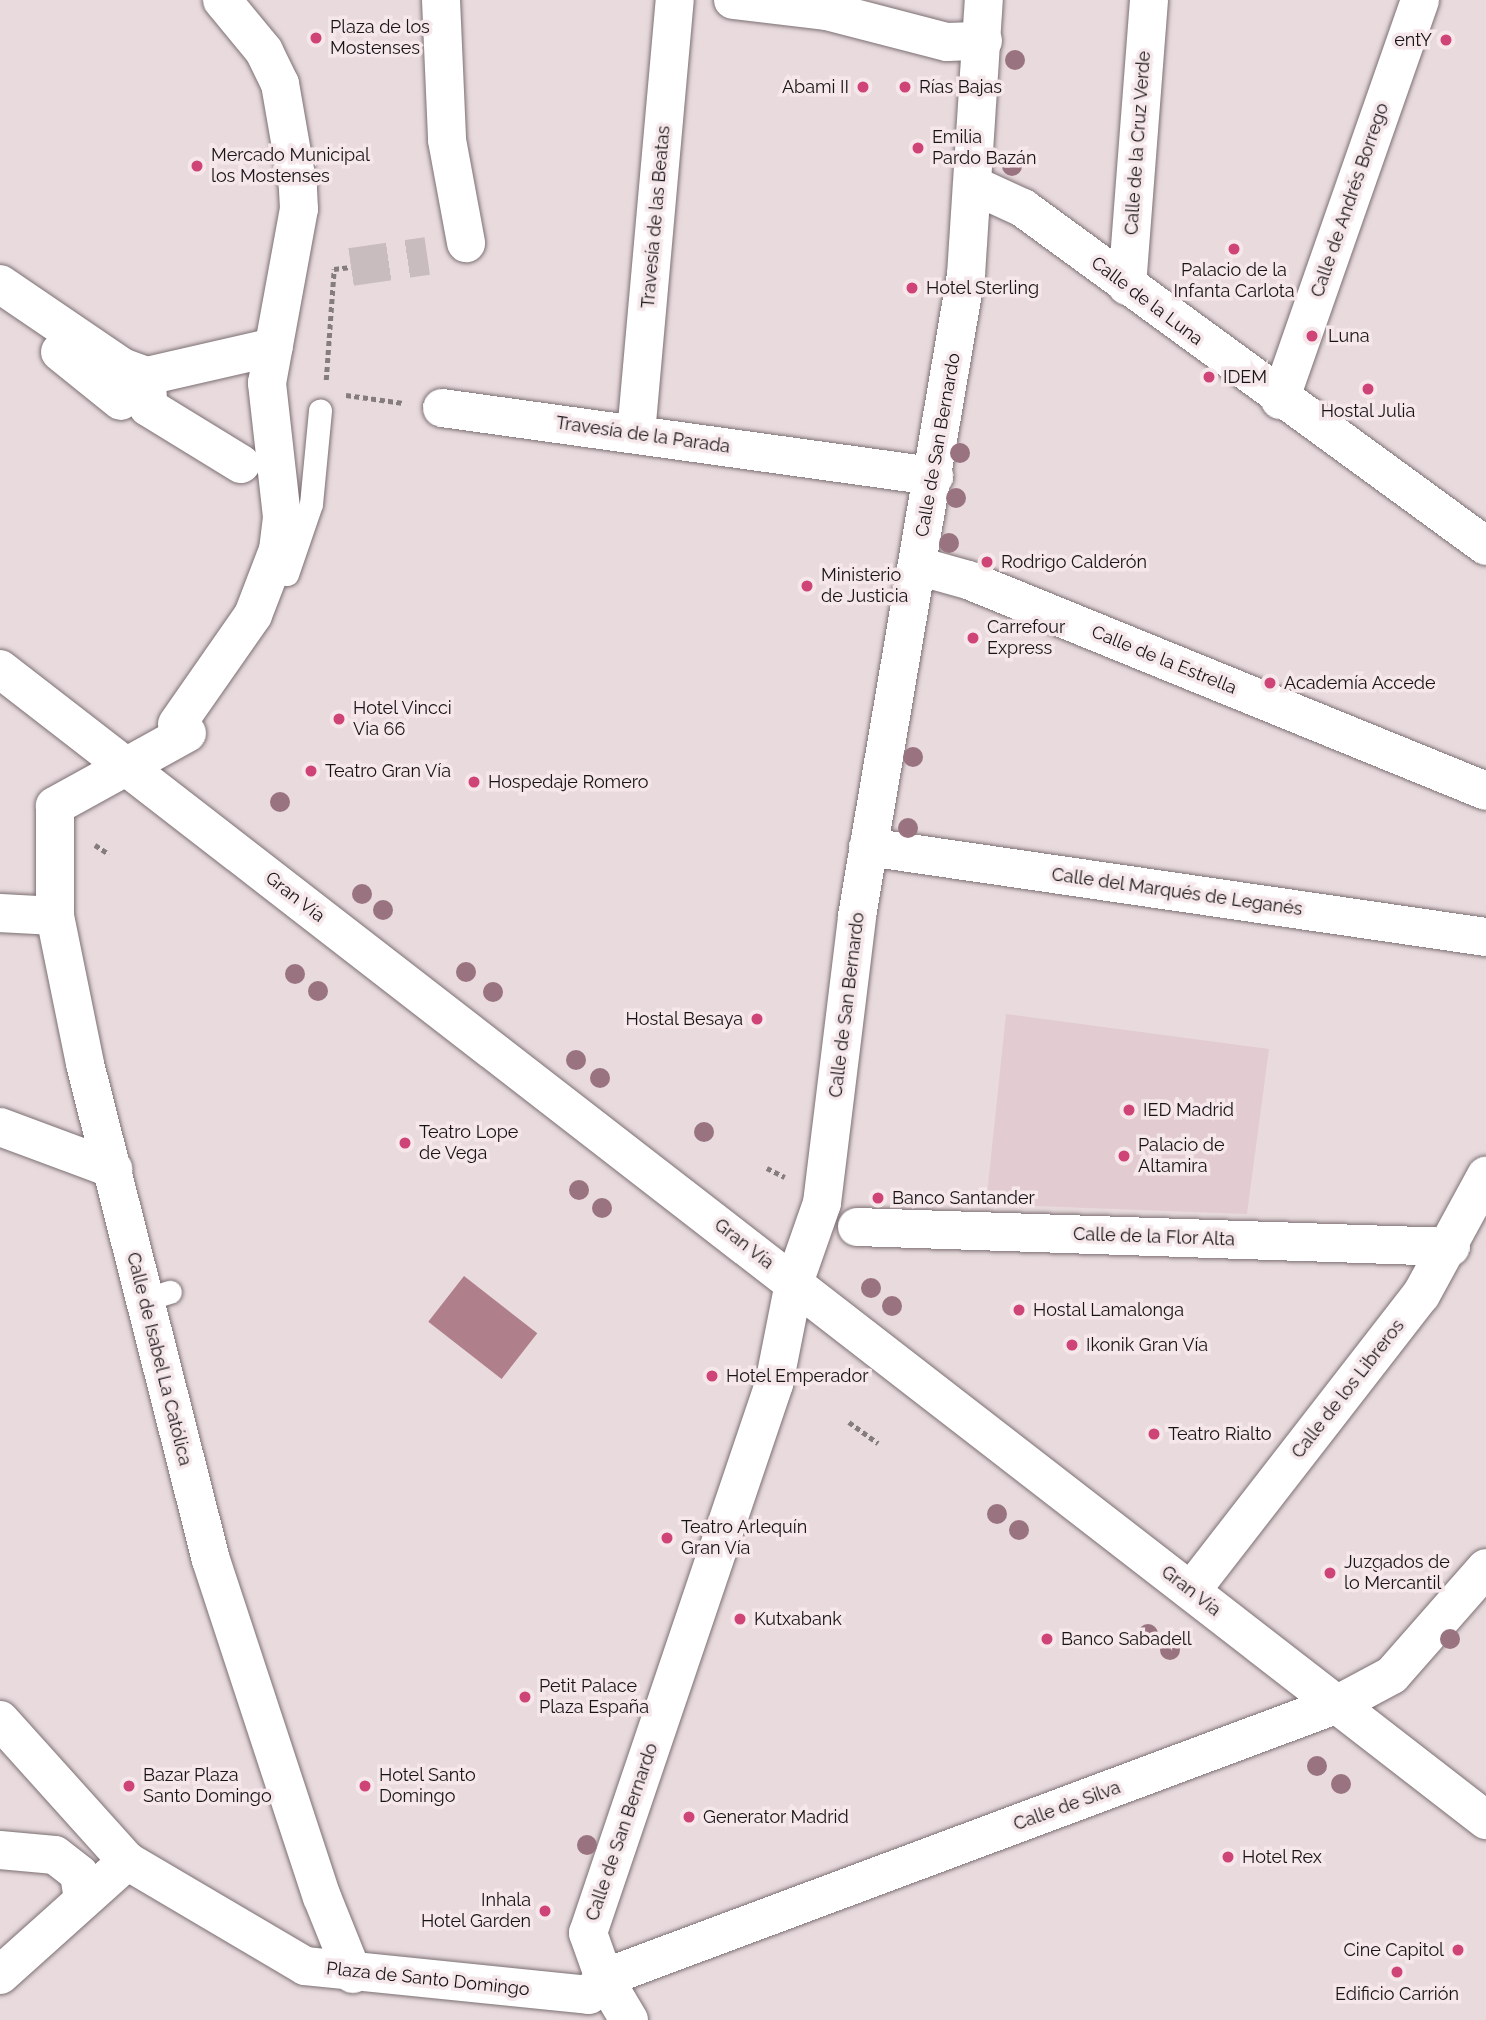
<!DOCTYPE html>
<html>
<head>
<meta charset="utf-8">
<style>
	body { margin:0 }
	#map { position:relative; width:1486px; height:2020px; overflow:hidden; background:#e8dadd; font-family:Raleway,sans-serif }
	div>[style] { position:absolute }
	[style*='--x'] { left:calc(var(--x)*1px); top:calc(var(--y)*1px); width:calc(var(--w)*1px); rotate:calc(var(--a)*1deg) }
	.built>* { inset:0; background:#e2ccd1 }
	.water>* { inset:0; background:#af7f8b; transform-origin:0 0 }
	.street-tunnel>* { height:38px; margin-top:-19px; transform-origin:0; background:repeating-linear-gradient(90deg,#c9bcbf 0 38px,transparent 0 57px) }
	.path>* { height:4.5px; margin-top:-2.25px; transform-origin:0; background:repeating-linear-gradient(90deg,#857c7e 0 5px,transparent 0 8.5px) }
	.roads { filter:drop-shadow(0 0 2px #7c7073) drop-shadow(0 0 2px #7c7073) }
	.lane>* { height:23px; margin:-11.5px; padding:0 11.5px; transform-origin:11.5px; border-radius:11.5px; background:#fff }
	.street>* { height:38px; margin:-19px; padding:0 19px; transform-origin:19px; border-radius:19px; background:#fff }
	.secondary>* { height:38px; margin:-19px; padding:0 19px; transform-origin:19px; border-radius:19px; background:#fff }
	.trees>* { width:20px; height:20px; margin:-10px; border-radius:50%; background:#9a7380 }
	.dots>* { width:19px; height:19px; translate:-50% -50%; box-sizing:border-box; border:4px solid #f5e7ea; border-radius:50% }
	span { translate:-50% -50%; white-space:nowrap; text-align:center; line-height:1.15; -webkit-text-stroke:7px #f5e7ea; paint-order:stroke }
	.poi-label { font-size:18px; color:#181415 }
	.left { translate:0 -50%; text-align:left }
	.right { translate:-100% -50%; text-align:right }
	.street-label { font-size:18px; color:#181415 }
</style>
</head>
<body>
<div id="map">
	<div class="built">
		<i style="clip-path:polygon(1006px 1014px,1269px 1049px,1247px 1214px,986px 1204px)"></i>
	</div>
	<div class="water">
		<i style="left:464px;top:1276px;width:93px;height:58px;rotate:38deg"></i>
	</div>
	<div class="street-tunnel">
		<i style="--x:351;--y:267;--w:77;--a:-8.2"></i>
	</div>
	<div class="path">
		<i style="--x:326;--y:380;--w:111;--a:-85.9"></i>
		<i style="--x:334;--y:269;--w:17;--a:-7"></i>
		<i style="--x:346;--y:395;--w:58;--a:8"></i>
		<i style="--x:95;--y:845;--w:17;--a:33"></i>
		<i style="--x:767;--y:1168;--w:20;--a:27"></i>
		<i style="--x:849;--y:1422;--w:36;--a:36"></i>
	</div>
	<div class="roads">
		<div class="lane">
			<i style="--x:287;--y:574;--w:74;--a:-71.1"></i>
			<i style="--x:311;--y:504;--w:94;--a:-84.5"></i>
			<i style="--x:143;--y:1300;--w:28;--a:-17"></i>
		</div>
		<div class="street">
			<i style="--x:441;--y:0;--w:140;--a:87.5"></i>
			<i style="--x:447;--y:140;--w:105;--a:79.5"></i>
			<i style="--x:733;--y:0;--w:95;--a:6.7"></i>
			<i style="--x:827;--y:11;--w:124;--a:14.5"></i>
			<i style="--x:947;--y:42;--w:36;--a:-2"></i>
			<i style="--x:975;--y:186;--w:53;--a:24.6"></i>
			<i style="--x:1023;--y:208;--w:573;--a:36.13"></i>
			<i style="--x:0;--y:284;--w:148;--a:34.2"></i>
			<i style="--x:122;--y:367;--w:27;--a:20"></i>
			<i style="--x:147;--y:376;--w:130;--a:-12.9"></i>
			<i style="--x:1127;--y:286;--w:287;--a:-85.6"></i>
			<i style="--x:60;--y:352;--w:78;--a:38.8"></i>
			<i style="--x:147;--y:376;--w:31;--a:88"></i>
			<i style="--x:148;--y:407;--w:109;--a:31.5"></i>
			<i style="--x:1280;--y:400;--w:424;--a:-70.7"></i>
			<i style="--x:442;--y:408;--w:497;--a:7.9"></i>
			<i style="--x:636;--y:434;--w:436;--a:-84.9"></i>
			<i style="--x:918;--y:566;--w:52;--a:15.6"></i>
			<i style="--x:968;--y:580;--w:559;--a:22.16"></i>
			<i style="--x:177;--y:724;--w:133;--a:-55.1"></i>
			<i style="--x:253;--y:615;--w:70;--a:-69"></i>
			<i style="--x:278;--y:550;--w:33;--a:-83"></i>
			<i style="--x:282;--y:517;--w:135;--a:-96.4"></i>
			<i style="--x:267;--y:383;--w:177;--a:-79.6"></i>
			<i style="--x:299;--y:209;--w:22;--a:-93"></i>
			<i style="--x:298;--y:187;--w:105;--a:-99.9"></i>
			<i style="--x:280;--y:84;--w:37;--a:-116"></i>
			<i style="--x:264;--y:51;--w:66;--a:-129.5"></i>
			<i style="--x:187;--y:733;--w:151;--a:151.1"></i>
			<i style="--x:55;--y:806;--w:110;--a:90"></i>
			<i style="--x:55;--y:916;--w:151;--a:78.5"></i>
			<i style="--x:85;--y:1064;--w:512;--a:75.75"></i>
			<i style="--x:211;--y:1560;--w:355;--a:71.8"></i>
			<i style="--x:322;--y:1897;--w:83;--a:68.1"></i>
			<i style="--x:868;--y:847;--w:625;--a:8.29"></i>
			<i style="--x:0;--y:913;--w:55;--a:3.1"></i>
			<i style="--x:0;--y:1127;--w:121;--a:20.4"></i>
			<i style="--x:857;--y:1227;--w:594;--a:1.93"></i>
			<i style="--x:1191;--y:1591;--w:375;--a:-52.2"></i>
			<i style="--x:1421;--y:1295;--w:136;--a:-61.4"></i>
			<i style="--x:0;--y:1720;--w:190;--a:48"></i>
			<i style="--x:127;--y:1861;--w:207;--a:30.5"></i>
			<i style="--x:305;--y:1966;--w:285;--a:5.8"></i>
			<i style="--x:0;--y:1850;--w:55;--a:5.2"></i>
			<i style="--x:55;--y:1855;--w:31;--a:38"></i>
			<i style="--x:79;--y:1874;--w:26;--a:81"></i>
			<i style="--x:0;--y:1975;--w:171;--a:-41.9"></i>
			<i style="--x:589;--y:1995;--w:23;--a:-49"></i>
			<i style="--x:604;--y:1978;--w:783;--a:-20.47"></i>
			<i style="--x:1338;--y:1704;--w:61;--a:-28.2"></i>
			<i style="--x:1392;--y:1675;--w:142;--a:-48.7"></i>
			<i style="--x:629;--y:2020;--w:49;--a:-120.8"></i>
			<i style="--x:604;--y:1978;--w:48;--a:-109.6"></i>
			<i style="--x:588;--y:1933;--w:580;--a:-71.28"></i>
			<i style="--x:774;--y:1384;--w:103;--a:-78.8"></i>
		</div>
		<div class="secondary">
			<i style="--x:0;--y:669;--w:1880;--a:37.76"></i>
			<i style="--x:794;--y:1283;--w:85;--a:-70.7"></i>
			<i style="--x:822;--y:1203;--w:289;--a:-83"></i>
			<i style="--x:857;--y:916;--w:650;--a:-80.35"></i>
			<i style="--x:966;--y:275;--w:276;--a:-86.3"></i>
		</div>
	</div>
	<div class="trees">
		<i style="left:1015px;top:60px"></i>
		<i style="left:1012px;top:166px"></i>
		<i style="left:960px;top:453px"></i>
		<i style="left:956px;top:498px"></i>
		<i style="left:949px;top:543px"></i>
		<i style="left:913px;top:757px"></i>
		<i style="left:280px;top:802px"></i>
		<i style="left:908px;top:828px"></i>
		<i style="left:362px;top:894px"></i>
		<i style="left:383px;top:910px"></i>
		<i style="left:466px;top:972px"></i>
		<i style="left:295px;top:974px"></i>
		<i style="left:318px;top:991px"></i>
		<i style="left:493px;top:992px"></i>
		<i style="left:576px;top:1060px"></i>
		<i style="left:600px;top:1078px"></i>
		<i style="left:704px;top:1132px"></i>
		<i style="left:579px;top:1190px"></i>
		<i style="left:602px;top:1208px"></i>
		<i style="left:871px;top:1288px"></i>
		<i style="left:892px;top:1306px"></i>
		<i style="left:997px;top:1514px"></i>
		<i style="left:1019px;top:1530px"></i>
		<i style="left:1148px;top:1634px"></i>
		<i style="left:1450px;top:1639px"></i>
		<i style="left:1170px;top:1650px"></i>
		<i style="left:1317px;top:1766px"></i>
		<i style="left:1341px;top:1784px"></i>
		<i style="left:587px;top:1845px"></i>
	</div>
	<div class="dots">
		<i style="left:316px;top:38px;background:#cf4477"></i>
		<i style="left:1446px;top:40px;background:#cf4477"></i>
		<i style="left:863px;top:87px;background:#cf4477"></i>
		<i style="left:905px;top:87px;background:#cf4477"></i>
		<i style="left:918px;top:148px;background:#cf4477"></i>
		<i style="left:197px;top:166px;background:#cf4477"></i>
		<i style="left:1234px;top:249px;background:#cf4477"></i>
		<i style="left:912px;top:288px;background:#cf4477"></i>
		<i style="left:1312px;top:336px;background:#cf4477"></i>
		<i style="left:1209px;top:377px;background:#cf4477"></i>
		<i style="left:1368px;top:389px;background:#cf4477"></i>
		<i style="left:987px;top:562px;background:#cf4477"></i>
		<i style="left:807px;top:586px;background:#cf4477"></i>
		<i style="left:973px;top:638px;background:#cf4477"></i>
		<i style="left:1270px;top:683px;background:#cf4477"></i>
		<i style="left:339px;top:719px;background:#cf4477"></i>
		<i style="left:311px;top:771px;background:#cf4477"></i>
		<i style="left:474px;top:782px;background:#cf4477"></i>
		<i style="left:757px;top:1019px;background:#cf4477"></i>
		<i style="left:1129px;top:1110px;background:#cf4477"></i>
		<i style="left:405px;top:1143px;background:#cf4477"></i>
		<i style="left:1124px;top:1156px;background:#cf4477"></i>
		<i style="left:878px;top:1198px;background:#cf4477"></i>
		<i style="left:1019px;top:1310px;background:#cf4477"></i>
		<i style="left:1072px;top:1345px;background:#cf4477"></i>
		<i style="left:712px;top:1376px;background:#cf4477"></i>
		<i style="left:1154px;top:1434px;background:#cf4477"></i>
		<i style="left:667px;top:1538px;background:#cf4477"></i>
		<i style="left:1330px;top:1573px;background:#cf4477"></i>
		<i style="left:740px;top:1619px;background:#cf4477"></i>
		<i style="left:1047px;top:1639px;background:#cf4477"></i>
		<i style="left:525px;top:1697px;background:#cf4477"></i>
		<i style="left:129px;top:1786px;background:#cf4477"></i>
		<i style="left:365px;top:1786px;background:#cf4477"></i>
		<i style="left:689px;top:1817px;background:#cf4477"></i>
		<i style="left:1228px;top:1857px;background:#cf4477"></i>
		<i style="left:545px;top:1911px;background:#cf4477"></i>
		<i style="left:1458px;top:1950px;background:#cf4477"></i>
		<i style="left:1397px;top:1972px;background:#cf4477"></i>
	</div>
	<div class="poi-label">
		<span class="left" style="left:330px;top:38px">Plaza de los<br>Mostenses</span>
		<span class="right" style="left:1432px;top:40px">entY</span>
		<span class="right" style="left:849px;top:87px">Abami II</span>
		<span class="left" style="left:919px;top:87px">Rías Bajas</span>
		<span class="left" style="left:932px;top:148px">Emilia<br>Pardo Bazán</span>
		<span class="left" style="left:211px;top:166px">Mercado Municipal<br>los Mostenses</span>
		<span style="left:1234px;top:281px">Palacio de la<br>Infanta Carlota</span>
		<span class="left" style="left:926px;top:288px">Hotel Sterling</span>
		<span class="left" style="left:1328px;top:336px">Luna</span>
		<span class="left" style="left:1223px;top:377px">IDEM</span>
		<span style="left:1368px;top:411px">Hostal Julia</span>
		<span class="left" style="left:1001px;top:562px">Rodrigo Calderón</span>
		<span class="left" style="left:821px;top:586px">Ministerio<br>de Justicia</span>
		<span class="left" style="left:987px;top:638px">Carrefour<br>Express</span>
		<span class="left" style="left:1284px;top:683px">Academía Accede</span>
		<span class="left" style="left:353px;top:719px">Hotel Vincci<br>Via 66</span>
		<span class="left" style="left:325px;top:771px">Teatro Gran Vía</span>
		<span class="left" style="left:488px;top:782px">Hospedaje Romero</span>
		<span class="right" style="left:743px;top:1019px">Hostal Besaya</span>
		<span class="left" style="left:1143px;top:1110px">IED Madrid</span>
		<span class="left" style="left:419px;top:1143px">Teatro Lope<br>de Vega</span>
		<span class="left" style="left:1138px;top:1156px">Palacio de<br>Altamira</span>
		<span class="left" style="left:892px;top:1198px">Banco Santander</span>
		<span class="left" style="left:1033px;top:1310px">Hostal Lamalonga</span>
		<span class="left" style="left:1086px;top:1345px">Ikonik Gran Vía</span>
		<span class="left" style="left:726px;top:1376px">Hotel Emperador</span>
		<span class="left" style="left:1168px;top:1434px">Teatro Rialto</span>
		<span class="left" style="left:681px;top:1538px">Teatro Arlequín<br>Gran Vía</span>
		<span class="left" style="left:1344px;top:1573px">Juzgados de<br>lo Mercantil</span>
		<span class="left" style="left:754px;top:1619px">Kutxabank</span>
		<span class="left" style="left:1061px;top:1639px">Banco Sabadell</span>
		<span class="left" style="left:539px;top:1697px">Petit Palace<br>Plaza España</span>
		<span class="left" style="left:143px;top:1786px">Bazar Plaza<br>Santo Domingo</span>
		<span class="left" style="left:379px;top:1786px">Hotel Santo<br>Domingo</span>
		<span class="left" style="left:703px;top:1817px">Generator Madrid</span>
		<span class="left" style="left:1242px;top:1857px">Hotel Rex</span>
		<span class="right" style="left:531px;top:1911px">Inhala<br>Hotel Garden</span>
		<span class="right" style="left:1444px;top:1950px">Cine Capitol</span>
		<span style="left:1397px;top:1994px">Edificio Carrión</span>
	</div>
	<div class="street-label">
		<span style="left:1138px;top:143px;rotate:-86deg">Calle de la Cruz Verde</span>
		<span style="left:1350px;top:200px;rotate:-71deg">Calle de Andrés Borrego</span>
		<span style="left:656px;top:217px;rotate:-85deg">Travesía de las Beatas</span>
		<span style="left:1147px;top:301px;rotate:37deg">Calle de la Luna</span>
		<span style="left:643px;top:435px;rotate:8deg">Travesía de la Parada</span>
		<span style="left:938px;top:445px;rotate:-80deg">Calle de San Bernardo</span>
		<span style="left:1164px;top:660px;rotate:22deg">Calle de la Estrella</span>
		<span style="left:1177px;top:892px;rotate:8deg">Calle del Marqués de Leganés</span>
		<span style="left:295px;top:897px;rotate:38deg">Gran Vía</span>
		<span style="left:847px;top:1005px;rotate:-83deg">Calle de San Bernardo</span>
		<span style="left:1154px;top:1237px;rotate:2deg">Calle de la Flor Alta</span>
		<span style="left:744px;top:1244px;rotate:38deg">Gran Vía</span>
		<span style="left:159px;top:1359px;rotate:76deg">Calle de Isabel La Católica</span>
		<span style="left:1348px;top:1389px;rotate:-52deg">Calle de los Libreros</span>
		<span style="left:1191px;top:1591px;rotate:38deg">Gran Vía</span>
		<span style="left:1067px;top:1806px;rotate:-20deg">Calle de Silva</span>
		<span style="left:622px;top:1832px;rotate:-71deg">Calle de San Bernardo</span>
		<span style="left:428px;top:1979px;rotate:6deg">Plaza de Santo Domingo</span>
	</div>
</div>
</body>
</html>
